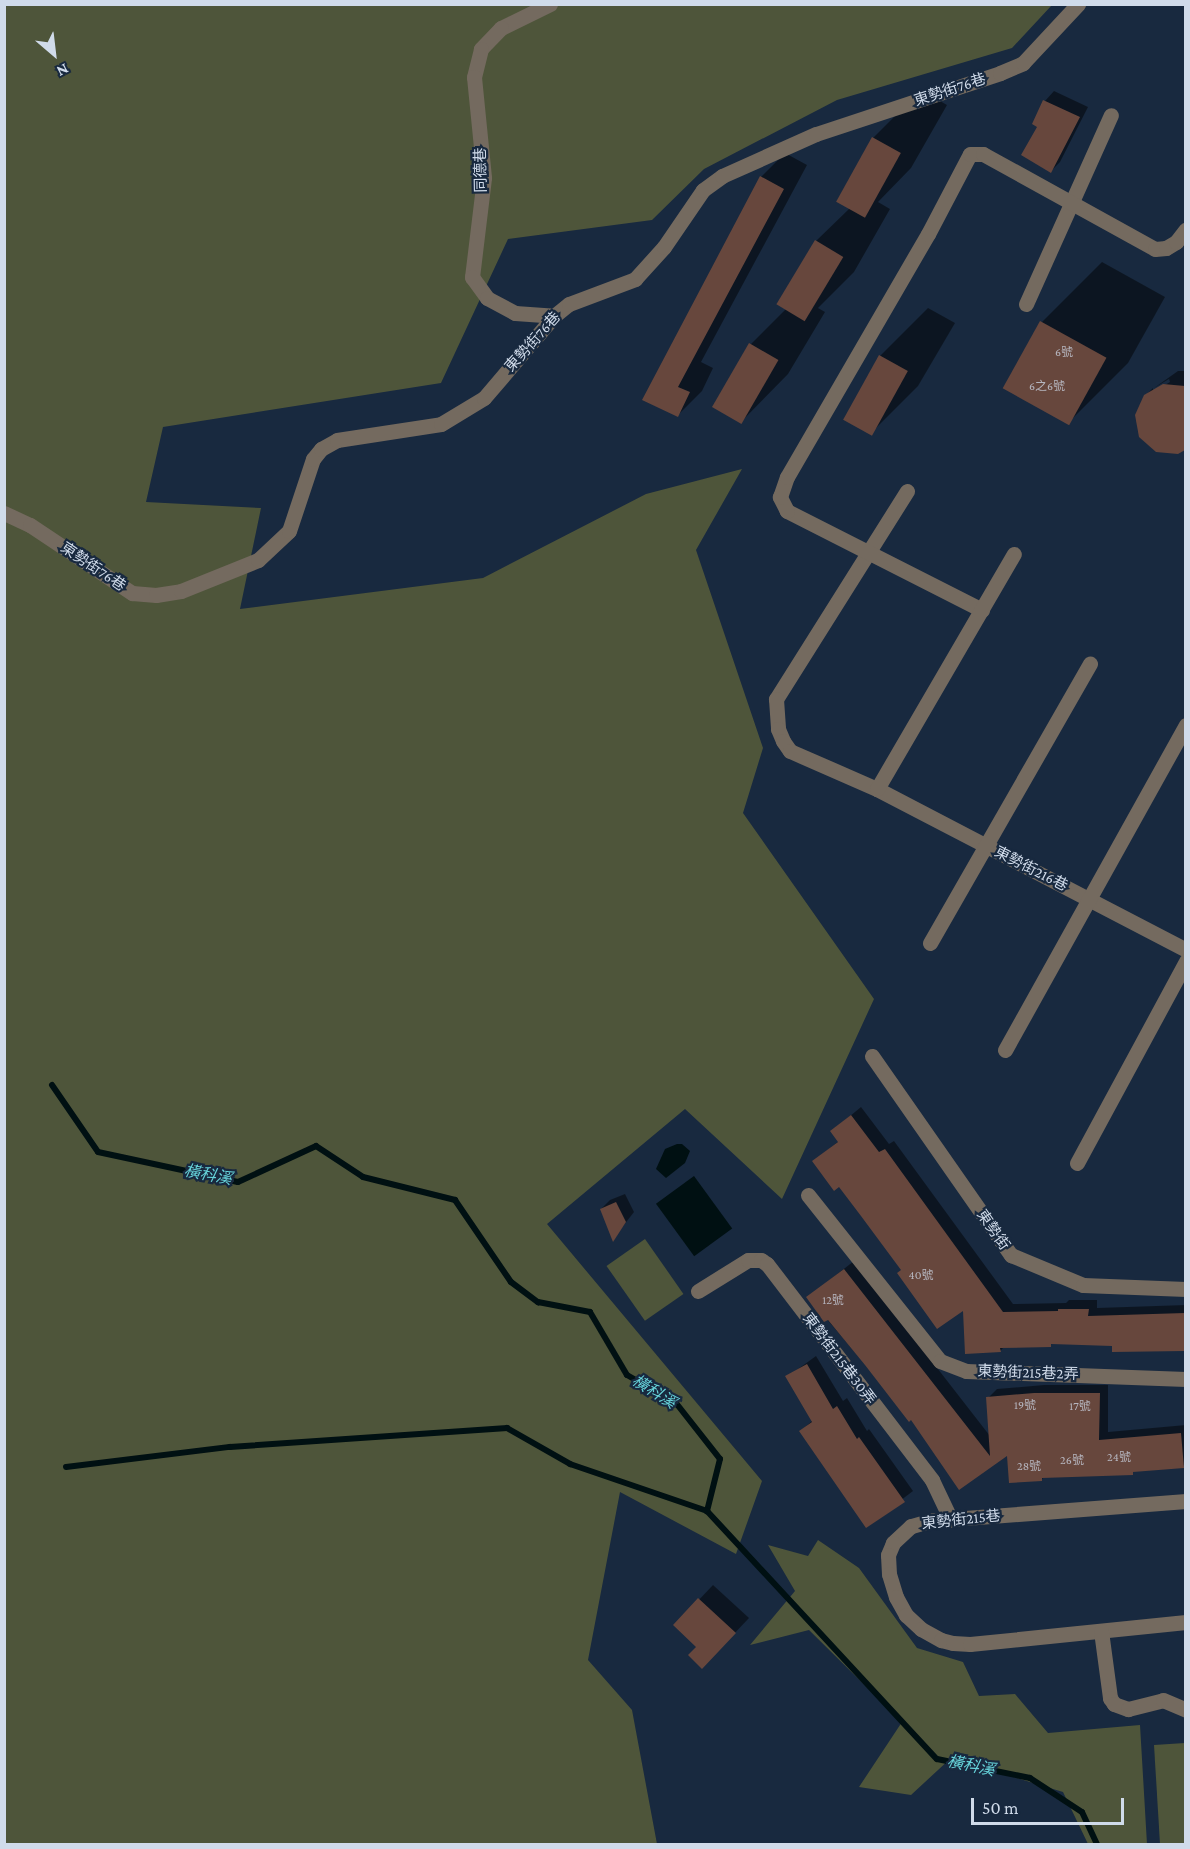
<!DOCTYPE html>
<html>
<head>
<meta charset="utf-8">
<style>
	body { margin:0 }
	#map { position:relative; width:1190px; height:1849px; overflow:hidden; background:#18293f; font-family:"Crimson Pro","Noto Sans TC",serif }
	div>[style] { position:absolute }
	[style*='--x'] { left:calc(var(--x)*1px); top:calc(var(--y)*1px); width:calc(var(--w)*1px); rotate:calc(var(--a)*1deg) }
	.green>* { inset:0; background:#4e553a; transform-origin:0 0 }
	.water>* { inset:0; background:#001012; transform-origin:0 0 }
	.shadow>* { inset:0; background:#0007 }
	.stream>* { height:6px; margin:-3px; padding:0 3px; transform-origin:3px; border-radius:3px; background:#001012 }
	.building>* { inset:0; background:#67473d; transform-origin:0 0 }
	.minor>* { height:15px; margin:-7.5px; padding:0 7.5px; transform-origin:7.5px; border-radius:7.5px; background:#746a5f }
	span { translate:-50% -50%; white-space:nowrap; text-align:center; line-height:1.15; -webkit-text-stroke:4.5px #18293f; paint-order:stroke }
	.number-label { font-size:12px; color:#b6b6bf }
	.number-label span { -webkit-text-stroke-width:0 }
	.street-label { font-size:15px; color:#d0dbea }
	.water-label { font-size:16px; color:#66d2d9; font-style:italic }
	.frame { position:absolute; inset:0; border:6px solid #d0dbea; pointer-events:none }
	.north { position:absolute; left:24px; top:24px; width:60px; height:60px; -webkit-text-stroke:4px #18293f; paint-order:stroke; rotate:152deg; font-size:16px; font-weight:700; line-height:24px; text-align:center; color:#d0dbea }
	.north::after { content:''; display:block; margin:auto; width:21px; height:27px; background:#d0dbea; clip-path:polygon(50% 0,100% 100%,50% 72%,0 100%) }
	.scale { position:absolute; left:971px; top:1798px; width:153px; height:27px; box-sizing:border-box; border:3px solid #d0dbea; border-top:0; padding-left:8px; font-size:18px; line-height:21px; white-space:nowrap; color:#d0dbea; -webkit-text-stroke:4px #18293f; paint-order:stroke }
</style>
</head>
<body>
<div id="map">
	<div class="green">
		<i style="clip-path:polygon(5px 5px,1052px 5px,1012px 48px,837px 100px,704px 169px,652px 220px,508px 239px,441px 383px,163px 427px,146px 502px,261px 508px,240px 609px,483px 578px,646px 494px,742px 469px,696px 550px,763px 748px,743px 813px,874px 999px,782px 1199px,685px 1109px,547px 1224px,762px 1481px,736px 1554px,620px 1492px,588px 1660px,632px 1710px,657px 1844px,5px 1844px)"></i>
		<i style="left:645px;top:1239px;width:67px;height:47px;rotate:55deg"></i>
		<i style="clip-path:polygon(818px 1540px,859px 1568px,917px 1648px,963px 1662px,979px 1696px,1015px 1694px,1048px 1733px,1140px 1725px,1147px 1844px,1088px 1844px,1063px 1792px,951px 1758px,911px 1795px,859px 1787px,902px 1722px,809px 1630px,750px 1645px,795px 1591px,768px 1545px,808px 1556px)"></i>
		<i style="clip-path:polygon(1185px 1743px,1185px 1844px,1160px 1844px,1154px 1745px)"></i>
	</div>
	<div class="water">
		<i style="clip-path:polygon(677px 1144px,682px 1144px,690px 1151px,685px 1163px,666px 1178px,656px 1169px,665px 1149px)"></i>
		<i style="left:694px;top:1176px;width:65px;height:47px;rotate:54deg"></i>
	</div>
	<div class="shadow">
		<i style="clip-path:polygon(921px 90px,947px 105px,911px 168px,878px 202px,890px 209px,854px 272px,818px 308px,825px 312px,788px 374px,741px 422px,751px 344px,787px 308px,816px 241px,850px 208px,837px 201px,873px 138px)"></i>
		<i style="clip-path:polygon(1054px 91px,1088px 107px,1060px 162px,1051px 171px,1039px 126px,1034px 123px,1045px 101px)"></i>
		<i style="clip-path:polygon(785px 153px,807px 165px,701px 362px,713px 368px,702px 391px,678px 415px,644px 399px,761px 177px)"></i>
		<i style="clip-path:polygon(1102px 262px,1165px 297px,1128px 363px,1068px 423px,1042px 322px)"></i>
		<i style="clip-path:polygon(928px 308px,955px 323px,918px 386px,870px 434px,880px 356px)"></i>
		<i style="clip-path:polygon(1178px 371px,1186px 371px,1186px 448px,1177px 453px,1145px 396px,1153px 388px,1153px 392px,1170px 382px,1169px 379px,1154px 388px)"></i>
		<i style="clip-path:polygon(861px 1107px,889px 1144px,894px 1141px,1013px 1304px,1066px 1303px,1069px 1300px,1097px 1300px,1097px 1308px,1186px 1305px,1186px 1349px,1114px 1350px,1114px 1344px,1053px 1343px,1050px 1345px,1005px 1346px,1000px 1351px,964px 1308px,902px 1269px,839px 1185px,814px 1161px,839px 1141px,832px 1131px)"></i>
		<i style="clip-path:polygon(625px 1194px,634px 1212px,613px 1239px,601px 1209px,610px 1200px)"></i>
		<i style="clip-path:polygon(854px 1261px,990px 1436px,988px 1398px,997px 1389px,1044px 1385px,1108px 1385px,1108px 1432px,1186px 1425px,1186px 1465px,1135px 1470px,1132px 1473px,1044px 1477px,1041px 1480px,1009px 1453px,959px 1487px,911px 1418px,808px 1297px)"></i>
		<i style="clip-path:polygon(816px 1356px,843px 1401px,847px 1398px,867px 1431px,869px 1429px,913px 1491px,867px 1526px,801px 1431px,813px 1420px,787px 1377px)"></i>
		<i style="clip-path:polygon(713px 1585px,749px 1618px,716px 1653px,698px 1647px,675px 1625px)"></i>
	</div>
	<div class="stream">
		<i style="--x:52;--y:1085;--w:81;--a:55.5"></i>
		<i style="--x:98;--y:1152;--w:143;--a:12.1"></i>
		<i style="--x:238;--y:1182;--w:86;--a:-24.8"></i>
		<i style="--x:316;--y:1146;--w:56;--a:33.4"></i>
		<i style="--x:363;--y:1177;--w:95;--a:14"></i>
		<i style="--x:455;--y:1200;--w:99;--a:55.7"></i>
		<i style="--x:511;--y:1282;--w:34;--a:37"></i>
		<i style="--x:538;--y:1302;--w:53;--a:10.9"></i>
		<i style="--x:590;--y:1312;--w:73;--a:59.6"></i>
		<i style="--x:627;--y:1375;--w:56;--a:29.7"></i>
		<i style="--x:676;--y:1403;--w:71;--a:51.8"></i>
		<i style="--x:720;--y:1459;--w:54;--a:104"></i>
		<i style="--x:707;--y:1511;--w:338;--a:47.2"></i>
		<i style="--x:937;--y:1759;--w:95;--a:11.5"></i>
		<i style="--x:1030;--y:1778;--w:62;--a:33.2"></i>
		<i style="--x:1082;--y:1812;--w:35;--a:65"></i>
		<i style="--x:66;--y:1467;--w:165;--a:-7"></i>
		<i style="--x:230;--y:1447;--w:278;--a:-3.9"></i>
		<i style="--x:507;--y:1428;--w:73;--a:29.7"></i>
		<i style="--x:570;--y:1464;--w:145;--a:18.9"></i>
	</div>
	<div class="building">
		<i style="clip-path:polygon(1043px 100px,1080px 117px,1051px 173px,1021px 155px,1037px 127px,1032px 124px)"></i>
		<i style="left:872px;top:137px;width:33px;height:74px;rotate:29deg"></i>
		<i style="clip-path:polygon(760px 176px,784px 189px,678px 387px,690px 392px,678px 417px,642px 400px)"></i>
		<i style="left:815px;top:240px;width:33px;height:75px;rotate:31deg"></i>
		<i style="left:1040px;top:321px;width:76px;height:77px;rotate:29deg"></i>
		<i style="left:749px;top:343px;width:34px;height:74px;rotate:30deg"></i>
		<i style="left:879px;top:355px;width:33px;height:74px;rotate:29deg"></i>
		<i style="clip-path:polygon(1163px 384px,1185px 386px,1185px 450px,1178px 454px,1156px 452px,1139px 437px,1135px 415px,1144px 395px)"></i>
		<i style="clip-path:polygon(851px 1115px,879px 1152px,885px 1149px,1003px 1312px,1058px 1311px,1058px 1309px,1089px 1309px,1088px 1316px,1185px 1313px,1185px 1351px,1112px 1352px,1112px 1346px,1051px 1344px,1051px 1347px,1000px 1348px,1001px 1352px,965px 1354px,963px 1311px,937px 1329px,897px 1273px,901px 1270px,861px 1216px,839px 1187px,834px 1191px,812px 1161px,838px 1142px,830px 1131px)"></i>
		<i style="clip-path:polygon(616px 1202px,626px 1222px,613px 1242px,600px 1209px)"></i>
		<i style="clip-path:polygon(844px 1269px,990px 1456px,986px 1397px,1034px 1393px,1100px 1393px,1099px 1440px,1181px 1433px,1184px 1468px,1133px 1472px,1133px 1475px,1042px 1478px,1042px 1481px,1009px 1483px,1007px 1456px,959px 1490px,911px 1420px,909px 1422px,865px 1365px,828px 1320px,824px 1322px,806px 1297px)"></i>
		<i style="clip-path:polygon(807px 1364px,833px 1409px,837px 1406px,857px 1439px,859px 1437px,905px 1502px,866px 1528px,799px 1431px,812px 1422px,785px 1376px)"></i>
		<i style="clip-path:polygon(698px 1598px,736px 1633px,702px 1669px,688px 1655px,696px 1647px,673px 1625px)"></i>
	</div>
	<div class="minor">
		<i style="--x:550;--y:4;--w:55;--a:153.9"></i>
		<i style="--x:501;--y:28;--w:29;--a:134"></i>
		<i style="--x:481;--y:49;--w:29;--a:104"></i>
		<i style="--x:474;--y:77;--w:101;--a:84.3"></i>
		<i style="--x:484;--y:178;--w:100;--a:96.9"></i>
		<i style="--x:472;--y:277;--w:26;--a:54"></i>
		<i style="--x:487;--y:298;--w:32;--a:28"></i>
		<i style="--x:515;--y:313;--w:39;--a:4"></i>
		<i style="--x:1026;--y:304;--w:207;--a:-65.8"></i>
		<i style="--x:907;--y:491;--w:246;--a:122.2"></i>
		<i style="--x:776;--y:699;--w:30;--a:86"></i>
		<i style="--x:778;--y:729;--w:13;--a:67"></i>
		<i style="--x:783;--y:741;--w:12;--a:55"></i>
		<i style="--x:790;--y:751;--w:95;--a:23.6"></i>
		<i style="--x:877;--y:789;--w:348;--a:27.5"></i>
		<i style="--x:4;--y:513;--w:29;--a:25"></i>
		<i style="--x:30;--y:525;--w:123;--a:33.7"></i>
		<i style="--x:132;--y:593;--w:24;--a:5"></i>
		<i style="--x:156;--y:595;--w:25;--a:-9"></i>
		<i style="--x:181;--y:591;--w:83;--a:-21.9"></i>
		<i style="--x:258;--y:560;--w:42;--a:-43.1"></i>
		<i style="--x:289;--y:531;--w:76;--a:-71.6"></i>
		<i style="--x:313;--y:459;--w:13;--a:-51"></i>
		<i style="--x:321;--y:449;--w:18;--a:-29"></i>
		<i style="--x:337;--y:440;--w:105;--a:-8.7"></i>
		<i style="--x:441;--y:424;--w:50;--a:-31.2"></i>
		<i style="--x:484;--y:398;--w:108;--a:-49.5"></i>
		<i style="--x:554;--y:316;--w:19;--a:-39"></i>
		<i style="--x:569;--y:304;--w:71;--a:-20.7"></i>
		<i style="--x:635;--y:279;--w:43;--a:-47.8"></i>
		<i style="--x:664;--y:247;--w:69;--a:-55.6"></i>
		<i style="--x:703;--y:190;--w:24;--a:-36"></i>
		<i style="--x:722;--y:176;--w:103;--a:-24.1"></i>
		<i style="--x:816;--y:134;--w:194;--a:-18.3"></i>
		<i style="--x:1000;--y:73;--w:25;--a:-23"></i>
		<i style="--x:1023;--y:63;--w:81;--a:-47"></i>
		<i style="--x:982;--y:610;--w:219;--a:-153.1"></i>
		<i style="--x:787;--y:511;--w:16;--a:-117"></i>
		<i style="--x:780;--y:497;--w:21;--a:-71"></i>
		<i style="--x:787;--y:477;--w:281;--a:-59.9"></i>
		<i style="--x:928;--y:234;--w:90;--a:-62.3"></i>
		<i style="--x:970;--y:154;--w:13;--a:0"></i>
		<i style="--x:983;--y:154;--w:196;--a:28.9"></i>
		<i style="--x:1155;--y:249;--w:11;--a:-5"></i>
		<i style="--x:1166;--y:248;--w:12;--a:-31"></i>
		<i style="--x:1176;--y:242;--w:16;--a:-52"></i>
		<i style="--x:877;--y:789;--w:272;--a:-59.8"></i>
		<i style="--x:930;--y:943;--w:322;--a:-60.2"></i>
		<i style="--x:1005;--y:1050;--w:372;--a:-60.9"></i>
		<i style="--x:872;--y:1056;--w:243;--a:55.1"></i>
		<i style="--x:1011;--y:1255;--w:78;--a:22.6"></i>
		<i style="--x:1083;--y:1285;--w:103;--a:2.2"></i>
		<i style="--x:1077;--y:1163;--w:230;--a:-61.6"></i>
		<i style="--x:808;--y:1195;--w:212;--a:51.5"></i>
		<i style="--x:940;--y:1361;--w:28;--a:21"></i>
		<i style="--x:966;--y:1371;--w:220;--a:2.1"></i>
		<i style="--x:698;--y:1291;--w:59;--a:-31.8"></i>
		<i style="--x:748;--y:1260;--w:13;--a:0"></i>
		<i style="--x:761;--y:1260;--w:7;--a:34"></i>
		<i style="--x:767;--y:1264;--w:272;--a:52.6"></i>
		<i style="--x:932;--y:1480;--w:44;--a:64.6"></i>
		<i style="--x:1186;--y:1501;--w:258;--a:175.6"></i>
		<i style="--x:929;--y:1521;--w:19;--a:164"></i>
		<i style="--x:911;--y:1526;--w:25;--a:137"></i>
		<i style="--x:893;--y:1543;--w:13;--a:113"></i>
		<i style="--x:888;--y:1555;--w:19;--a:87"></i>
		<i style="--x:889;--y:1574;--w:24;--a:73"></i>
		<i style="--x:896;--y:1597;--w:21;--a:61"></i>
		<i style="--x:906;--y:1615;--w:21;--a:43"></i>
		<i style="--x:921;--y:1629;--w:23;--a:29"></i>
		<i style="--x:941;--y:1640;--w:12;--a:14"></i>
		<i style="--x:953;--y:1643;--w:17;--a:3"></i>
		<i style="--x:970;--y:1644;--w:217;--a:-5.8"></i>
		<i style="--x:1101;--y:1631;--w:68;--a:82.3"></i>
		<i style="--x:1110;--y:1698;--w:7;--a:56"></i>
		<i style="--x:1114;--y:1704;--w:15;--a:20"></i>
		<i style="--x:1128;--y:1709;--w:36;--a:-14"></i>
		<i style="--x:1163;--y:1700;--w:25;--a:23"></i>
	</div>
	<div class="number-label">
		<span style="left:1064px;top:353px">6號</span>
		<span style="left:1047px;top:387px">6之6號</span>
		<span style="left:921px;top:1276px">40號</span>
		<span style="left:833px;top:1301px">12號</span>
		<span style="left:1025px;top:1406px">19號</span>
		<span style="left:1080px;top:1407px">17號</span>
		<span style="left:1119px;top:1458px">24號</span>
		<span style="left:1072px;top:1461px">26號</span>
		<span style="left:1029px;top:1467px">28號</span>
	</div>
	<div class="street-label">
		<span style="left:950px;top:90px;rotate:-18deg">東勢街76巷</span>
		<span style="left:481px;top:170px;rotate:-91deg">同德巷</span>
		<span style="left:533px;top:342px;rotate:-48deg">東勢街76巷</span>
		<span style="left:93px;top:567px;rotate:34deg">東勢街76巷</span>
		<span style="left:1031px;top:869px;rotate:27deg">東勢街216巷</span>
		<span style="left:993px;top:1230px;rotate:55deg">東勢街</span>
		<span style="left:839px;top:1359px;rotate:53deg">東勢街215巷30弄</span>
		<span style="left:1028px;top:1373px;rotate:2deg">東勢街215巷2弄</span>
		<span style="left:961px;top:1520px;rotate:-6deg">東勢街215巷</span>
	</div>
	<div class="water-label">
		<span style="left:208px;top:1175px;rotate:11deg">橫科溪</span>
		<span style="left:654px;top:1392px;rotate:32deg">橫科溪</span>
		<span style="left:971px;top:1766px;rotate:12deg">橫科溪</span>
	</div>
	<div class="frame"></div>
	<div class="north">N</div>
	<div class="scale">50 m</div>
</div>
</body>
</html>
